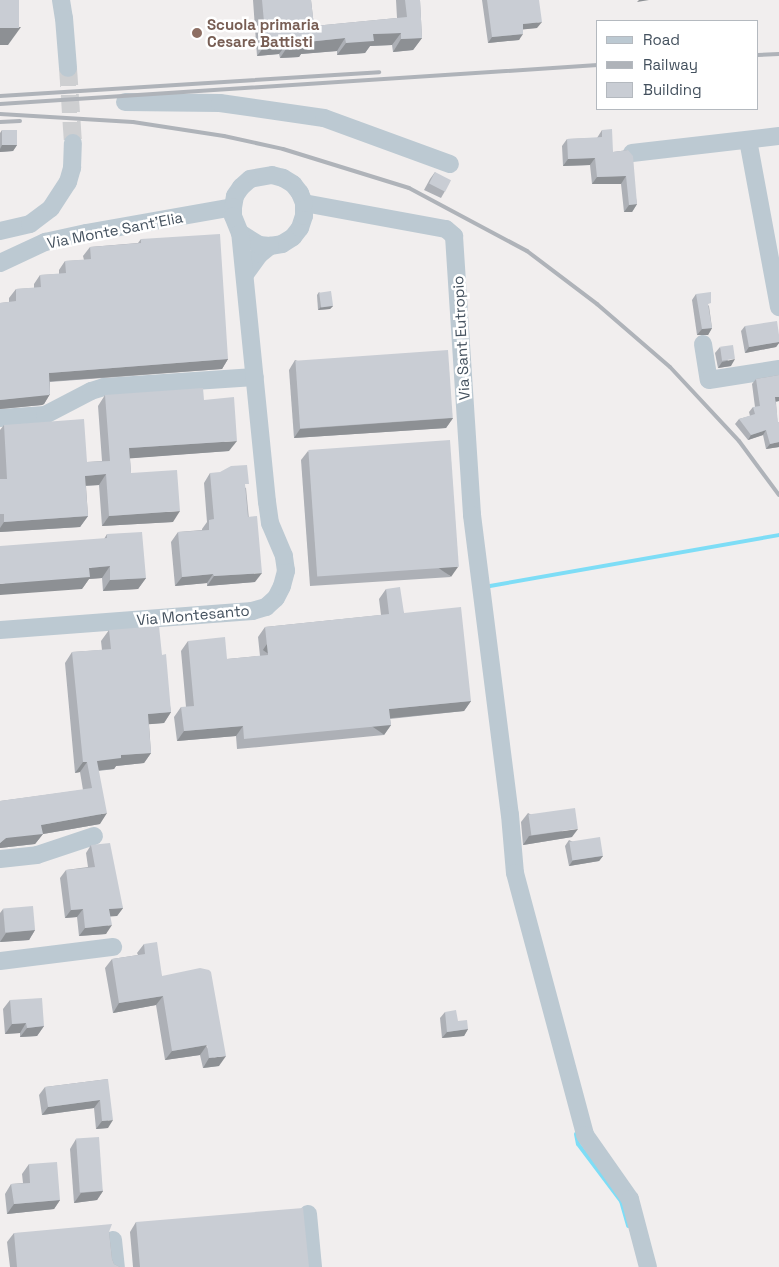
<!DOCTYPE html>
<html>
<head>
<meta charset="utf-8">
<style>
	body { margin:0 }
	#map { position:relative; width:779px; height:1267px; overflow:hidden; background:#f1eeee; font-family:"Space Grotesk",sans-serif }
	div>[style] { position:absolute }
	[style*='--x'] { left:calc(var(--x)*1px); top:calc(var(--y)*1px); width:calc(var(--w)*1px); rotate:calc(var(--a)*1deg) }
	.stream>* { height:4px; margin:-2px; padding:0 2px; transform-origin:2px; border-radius:2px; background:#7eddf6 }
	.minor-tunnel>* { height:18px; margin-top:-9px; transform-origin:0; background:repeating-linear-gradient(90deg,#cecfd1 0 18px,transparent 0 27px) }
	.minor>* { height:18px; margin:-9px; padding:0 9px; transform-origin:9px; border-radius:9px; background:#bcc9d2 }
	.rail>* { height:4px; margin:-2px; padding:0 2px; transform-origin:2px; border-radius:2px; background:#afb3b9 }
	.wall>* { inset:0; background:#adb0b6 }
	.shaded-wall>* { inset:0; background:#8d9094; transform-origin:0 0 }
	.building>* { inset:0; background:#c9cdd4; transform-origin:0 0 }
	.dots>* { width:14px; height:14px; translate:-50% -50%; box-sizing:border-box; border:2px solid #fff; border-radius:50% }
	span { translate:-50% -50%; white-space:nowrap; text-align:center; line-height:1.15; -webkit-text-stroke:5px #fff; paint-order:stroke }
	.education-label { font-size:15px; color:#785e54; font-weight:700 }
	.left { translate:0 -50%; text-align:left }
	.street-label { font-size:15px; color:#44515e }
	.legend { position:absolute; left:596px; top:20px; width:162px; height:90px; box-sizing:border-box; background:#fff; border:1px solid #b4b9bf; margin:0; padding:6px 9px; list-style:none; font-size:15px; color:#44515e }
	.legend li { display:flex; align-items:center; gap:10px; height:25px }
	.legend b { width:25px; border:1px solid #b4b9bf }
</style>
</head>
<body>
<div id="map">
	<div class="stream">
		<i style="--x:490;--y:586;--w:293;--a:-10"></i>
		<i style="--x:576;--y:1134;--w:10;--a:79"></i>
		<i style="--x:578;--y:1144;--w:71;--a:53"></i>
		<i style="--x:621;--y:1201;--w:26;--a:74"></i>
	</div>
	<div class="minor-tunnel">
		<i style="--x:68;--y:68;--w:75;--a:86.2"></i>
	</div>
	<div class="minor">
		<i style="--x:61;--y:0;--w:18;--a:81"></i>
		<i style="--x:64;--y:18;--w:50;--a:85.4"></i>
		<i style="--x:125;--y:102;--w:95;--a:0.6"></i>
		<i style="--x:220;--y:103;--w:105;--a:8.2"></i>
		<i style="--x:324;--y:118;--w:134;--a:20.1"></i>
		<i style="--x:748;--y:140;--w:170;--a:79.5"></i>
		<i style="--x:632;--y:153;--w:148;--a:-6.6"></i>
		<i style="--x:304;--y:203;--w:144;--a:10.4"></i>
		<i style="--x:446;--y:229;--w:11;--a:41"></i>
		<i style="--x:454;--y:236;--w:280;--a:86.3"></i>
		<i style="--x:472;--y:515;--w:302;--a:82.8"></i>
		<i style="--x:510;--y:815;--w:58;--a:85.1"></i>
		<i style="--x:515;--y:873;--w:271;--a:75"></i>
		<i style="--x:585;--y:1135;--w:78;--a:54.9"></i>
		<i style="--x:630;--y:1199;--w:70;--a:75.2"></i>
		<i style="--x:0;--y:231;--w:31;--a:-13"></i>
		<i style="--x:30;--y:224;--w:26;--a:-37"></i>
		<i style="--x:51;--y:208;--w:31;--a:-57"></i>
		<i style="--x:68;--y:182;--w:15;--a:-74"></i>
		<i style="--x:72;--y:168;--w:25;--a:-88"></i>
		<i style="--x:0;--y:263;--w:50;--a:-25"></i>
		<i style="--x:45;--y:242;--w:42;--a:-12.4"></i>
		<i style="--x:86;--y:233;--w:149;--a:-10"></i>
		<i style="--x:246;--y:273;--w:24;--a:-54"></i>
		<i style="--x:260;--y:254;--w:13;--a:-39"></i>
		<i style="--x:270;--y:246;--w:12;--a:-9"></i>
		<i style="--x:282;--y:244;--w:13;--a:-32"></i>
		<i style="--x:293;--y:237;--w:11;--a:-52"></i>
		<i style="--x:300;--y:228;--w:13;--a:-72"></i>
		<i style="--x:304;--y:216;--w:13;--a:-90"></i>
		<i style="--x:304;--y:203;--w:11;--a:-112"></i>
		<i style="--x:300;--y:193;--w:11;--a:-128"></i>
		<i style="--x:293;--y:184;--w:12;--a:-149"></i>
		<i style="--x:283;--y:178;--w:11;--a:-165"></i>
		<i style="--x:272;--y:175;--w:22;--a:170"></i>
		<i style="--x:250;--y:179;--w:12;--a:138"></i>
		<i style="--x:241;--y:187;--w:11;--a:124"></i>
		<i style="--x:235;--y:196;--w:11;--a:100"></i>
		<i style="--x:233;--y:207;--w:9;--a:90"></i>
		<i style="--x:233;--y:216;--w:18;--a:68"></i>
		<i style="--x:240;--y:233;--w:22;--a:32"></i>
		<i style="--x:259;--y:245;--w:11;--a:5"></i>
		<i style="--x:703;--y:344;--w:36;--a:81"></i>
		<i style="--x:709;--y:380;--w:71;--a:-8.9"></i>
		<i style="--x:0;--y:418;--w:45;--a:-3.8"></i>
		<i style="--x:45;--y:415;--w:52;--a:-27.6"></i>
		<i style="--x:91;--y:391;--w:14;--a:-17"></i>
		<i style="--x:104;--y:387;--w:151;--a:-3.8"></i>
		<i style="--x:0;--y:630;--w:253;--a:-4.3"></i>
		<i style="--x:252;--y:611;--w:15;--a:-16"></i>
		<i style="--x:266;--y:607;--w:13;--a:-42"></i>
		<i style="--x:276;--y:598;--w:13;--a:-63"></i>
		<i style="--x:282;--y:586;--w:16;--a:-75"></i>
		<i style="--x:286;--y:571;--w:15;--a:-98"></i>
		<i style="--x:284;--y:556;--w:36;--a:-113"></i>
		<i style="--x:270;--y:523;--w:21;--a:-98"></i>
		<i style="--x:267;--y:502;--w:270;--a:-95.7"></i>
		<i style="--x:0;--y:859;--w:37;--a:-6"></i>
		<i style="--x:37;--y:855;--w:60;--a:-18.4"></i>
		<i style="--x:0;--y:961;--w:114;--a:-7.1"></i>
		<i style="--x:308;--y:1214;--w:53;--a:84.6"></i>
		<i style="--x:113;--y:1240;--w:27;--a:84"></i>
	</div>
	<div class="rail">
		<i style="--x:758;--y:55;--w:21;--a:-3"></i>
		<i style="--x:0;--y:96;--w:380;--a:-3.6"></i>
		<i style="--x:0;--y:104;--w:599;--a:-3.73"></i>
		<i style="--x:0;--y:114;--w:133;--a:3.4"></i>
		<i style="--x:133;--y:122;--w:92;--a:8.7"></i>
		<i style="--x:224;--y:136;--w:60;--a:12.4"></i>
		<i style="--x:283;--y:149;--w:132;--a:17.2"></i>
		<i style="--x:409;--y:188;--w:134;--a:28.1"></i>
		<i style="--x:527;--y:251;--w:88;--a:37.1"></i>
		<i style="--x:597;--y:304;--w:96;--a:40.8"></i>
		<i style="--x:670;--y:367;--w:101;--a:47"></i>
		<i style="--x:739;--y:441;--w:67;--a:53.5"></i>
		<i style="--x:0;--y:122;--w:20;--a:-3"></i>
	</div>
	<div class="wall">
		<i style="clip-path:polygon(253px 0,311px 0,314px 26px,397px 18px,396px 0,420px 0,422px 38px,413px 50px,393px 52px,392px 45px,370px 46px,365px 53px,337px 55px,337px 51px,301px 54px,299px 57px,280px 58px,279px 54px,257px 56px)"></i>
		<i style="clip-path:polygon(482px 0,539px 0,537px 28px,523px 29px,519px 40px,488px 43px)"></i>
		<i style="clip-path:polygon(2px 130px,17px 145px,13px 151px,0 152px,0 133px)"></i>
		<i style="clip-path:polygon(602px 130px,613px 152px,628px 150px,637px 204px,632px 212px,624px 212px,621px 184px,592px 184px,590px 165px,563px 166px,562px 146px,567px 139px,597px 138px)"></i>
		<i style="clip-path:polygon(435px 172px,445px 191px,441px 198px,424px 190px,430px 179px)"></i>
		<i style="clip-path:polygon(141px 239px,228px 359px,222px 369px,50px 382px,50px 394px,44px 404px,42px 405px,0 409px,0 303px,9px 302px,9px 298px,16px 289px,34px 288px,34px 284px,40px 275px,59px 274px,59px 270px,65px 261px,84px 260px,83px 256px,90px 247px,138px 243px)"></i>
		<i style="clip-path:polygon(319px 292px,333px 306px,330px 309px,318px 310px,317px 295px)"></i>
		<i style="clip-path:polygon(696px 294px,709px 306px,712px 328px,708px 335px,697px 335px,692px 300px)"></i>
		<i style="clip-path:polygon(745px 326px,779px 335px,779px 343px,776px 347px,745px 353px,741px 331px)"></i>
		<i style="clip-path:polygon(720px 347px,731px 366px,718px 368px,715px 353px)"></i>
		<i style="clip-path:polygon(295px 360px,453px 418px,446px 428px,294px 438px,289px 370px)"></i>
		<i style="clip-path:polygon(779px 375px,779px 401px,776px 402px,779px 447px,766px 449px,763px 435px,748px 440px,735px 424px,739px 419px,750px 416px,749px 412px,753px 407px,755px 407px,752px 384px,756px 379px)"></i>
		<i style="clip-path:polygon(105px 395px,204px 400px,229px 451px,130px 458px,131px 473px,173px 522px,102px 526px,99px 485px,86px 486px,88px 516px,80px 527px,0 532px,0 430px,4px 425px,87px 462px,102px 461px,98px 406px)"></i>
		<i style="clip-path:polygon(308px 451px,451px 577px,310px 586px,301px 460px)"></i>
		<i style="clip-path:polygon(210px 473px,246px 488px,255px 582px,207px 586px,207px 583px,175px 586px,171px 542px,178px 532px,202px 530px,202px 529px,207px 522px,204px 483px)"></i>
		<i style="clip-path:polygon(107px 534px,146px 578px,138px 589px,103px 591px,102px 578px,89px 579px,82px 589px,104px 539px)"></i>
		<i style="clip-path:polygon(386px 589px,471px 701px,464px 711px,390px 719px,391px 725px,384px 735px,237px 749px,236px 736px,177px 741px,174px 717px,181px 707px,186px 707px,181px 651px,188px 641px,227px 659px,260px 656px,258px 637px,265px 627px,381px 615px,379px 599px)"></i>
		<i style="clip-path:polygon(109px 630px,162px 655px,171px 712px,164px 723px,149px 724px,151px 753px,144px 763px,116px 766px,114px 769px,99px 771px,100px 824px,43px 834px,35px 844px,0 848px,0 801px,83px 790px,80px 772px,75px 773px,65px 663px,72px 652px,102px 650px,101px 641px)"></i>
		<i style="clip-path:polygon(528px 813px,572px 837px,523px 845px,521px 822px)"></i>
		<i style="clip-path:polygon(569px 840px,603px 856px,599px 861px,569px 866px,565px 846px)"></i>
		<i style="clip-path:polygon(91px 845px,123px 908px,117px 916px,110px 916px,106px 934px,79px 936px,77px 917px,65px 918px,60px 878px,66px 870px,88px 867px,86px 853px)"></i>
		<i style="clip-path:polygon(3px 909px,35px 930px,29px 940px,0 942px,0 913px)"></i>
		<i style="clip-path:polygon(144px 944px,162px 976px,219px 1066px,203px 1068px,200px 1055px,165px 1060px,156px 1005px,113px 1013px,105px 968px,112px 959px,138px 955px,137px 953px)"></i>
		<i style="clip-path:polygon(10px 1000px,44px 1026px,37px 1036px,20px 1037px,20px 1033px,5px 1034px,3px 1009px)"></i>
		<i style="clip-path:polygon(445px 1012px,468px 1029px,464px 1036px,442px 1038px,440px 1018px)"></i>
		<i style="clip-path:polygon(108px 1079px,108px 1128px,96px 1129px,94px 1108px,42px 1115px,39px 1095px,45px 1087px)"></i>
		<i style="clip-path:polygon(76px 1139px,103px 1191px,97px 1200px,74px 1203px,70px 1149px)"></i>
		<i style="clip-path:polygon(29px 1164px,60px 1200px,54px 1209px,7px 1214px,5px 1194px,11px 1184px,23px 1183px,22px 1174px)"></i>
		<i style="clip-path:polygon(136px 1222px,309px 1267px,133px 1267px,130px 1232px)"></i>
		<i style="clip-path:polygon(109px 1232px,112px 1259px,114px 1264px,120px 1267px,10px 1267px,7px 1242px,14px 1233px)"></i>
	</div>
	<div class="shaded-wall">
		<i style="clip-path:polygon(639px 0,649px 0,637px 2px)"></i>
		<i style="clip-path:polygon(542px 22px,537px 28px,518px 30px,523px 24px)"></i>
		<i style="clip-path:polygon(21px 27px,8px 45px,0 45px,0 28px)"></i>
		<i style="clip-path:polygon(401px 33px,392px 45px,370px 46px,365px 53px,337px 55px,346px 43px,373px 34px)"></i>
		<i style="clip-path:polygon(523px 34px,519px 40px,488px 43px,492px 37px)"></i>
		<i style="clip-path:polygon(345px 38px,337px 51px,301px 54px,299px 57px,280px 58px,288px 46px,307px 42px)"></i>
		<i style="clip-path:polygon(422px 38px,413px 50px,393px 52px,401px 39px)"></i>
		<i style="clip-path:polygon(288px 42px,279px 54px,257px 56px,266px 44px)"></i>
		<i style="clip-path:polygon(2px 145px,17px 145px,13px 151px,0 152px,0 149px)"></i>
		<i style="clip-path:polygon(595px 158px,590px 165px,563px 166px,568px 159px)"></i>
		<i style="clip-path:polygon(626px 176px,621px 184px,592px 184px,597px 177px)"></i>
		<i style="clip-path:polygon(637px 204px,632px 212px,624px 212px,629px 205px)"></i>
		<i style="clip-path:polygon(333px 306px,330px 309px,318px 310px,321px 307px)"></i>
		<i style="clip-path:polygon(712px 328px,708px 335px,697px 335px,702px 329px)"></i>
		<i style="clip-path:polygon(779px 342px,779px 343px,776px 347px,745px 353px,749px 347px)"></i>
		<i style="clip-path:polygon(228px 359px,222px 369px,42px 382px,49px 373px)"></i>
		<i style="clip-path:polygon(735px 359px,731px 366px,718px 368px,722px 362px)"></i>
		<i style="clip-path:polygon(50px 394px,44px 404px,42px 405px,0 409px,0 400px)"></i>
		<i style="clip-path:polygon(775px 397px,779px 397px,779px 401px,771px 402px)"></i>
		<i style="clip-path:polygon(453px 418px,446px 428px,294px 438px,300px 429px)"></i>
		<i style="clip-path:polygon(766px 430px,763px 435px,748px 440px,751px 435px)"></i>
		<i style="clip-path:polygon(237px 441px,229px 451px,122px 459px,129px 448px)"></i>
		<i style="clip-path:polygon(779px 442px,779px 447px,766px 449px,770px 444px)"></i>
		<i style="clip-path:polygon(106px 474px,99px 485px,78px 486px,85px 476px)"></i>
		<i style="clip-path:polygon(180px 511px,173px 522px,102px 526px,109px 516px)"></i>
		<i style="clip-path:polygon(88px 516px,80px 527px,0 532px,0 528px,4px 522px)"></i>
		<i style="clip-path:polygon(110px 566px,102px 578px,89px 579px,82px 589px,0 595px,0 584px,89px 568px)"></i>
		<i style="left:458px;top:567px;width:12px;height:142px;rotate:125deg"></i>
		<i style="clip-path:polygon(262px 573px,255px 582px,207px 586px,214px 576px)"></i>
		<i style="clip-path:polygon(213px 574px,207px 583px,175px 586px,182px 577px)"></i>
		<i style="clip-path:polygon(146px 578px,138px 589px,103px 591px,110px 580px)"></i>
		<i style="clip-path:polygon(471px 701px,464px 711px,382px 719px,389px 709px)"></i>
		<i style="clip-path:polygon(171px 712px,164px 723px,140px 725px,148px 714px)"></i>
		<i style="left:391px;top:725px;width:12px;height:148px;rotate:125deg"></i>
		<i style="clip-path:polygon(243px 726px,236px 736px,177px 741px,184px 731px)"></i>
		<i style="clip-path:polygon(151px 753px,144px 763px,116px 766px,114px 769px,90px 771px,97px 761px,121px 755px)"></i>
		<i style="clip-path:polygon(83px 762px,87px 762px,80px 772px,75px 773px)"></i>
		<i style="clip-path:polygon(107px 813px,100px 824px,43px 834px,35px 844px,0 848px,0 843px,6px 838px,41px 825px)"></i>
		<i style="clip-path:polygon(578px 829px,572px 837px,523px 845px,529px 836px)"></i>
		<i style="clip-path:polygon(603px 856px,599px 861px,569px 866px,573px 860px)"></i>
		<i style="clip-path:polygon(123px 908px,117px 916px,104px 917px,109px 909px)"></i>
		<i style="clip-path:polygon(83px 909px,77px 917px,65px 918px,71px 910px)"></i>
		<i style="clip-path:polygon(112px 925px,106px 934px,79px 936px,85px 928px)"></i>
		<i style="clip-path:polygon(35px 930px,29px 940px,0 942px,6px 933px)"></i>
		<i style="clip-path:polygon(163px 996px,156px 1005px,113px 1013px,119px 1003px)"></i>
		<i style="clip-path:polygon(26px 1023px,20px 1033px,5px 1034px,12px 1024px)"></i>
		<i style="clip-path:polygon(44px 1026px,37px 1036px,20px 1037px,27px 1028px)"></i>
		<i style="clip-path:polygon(468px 1029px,464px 1036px,442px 1038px,447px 1032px)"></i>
		<i style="clip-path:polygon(207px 1045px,200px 1055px,165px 1060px,172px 1051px)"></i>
		<i style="clip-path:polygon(226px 1056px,219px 1066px,203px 1068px,209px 1058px)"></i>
		<i style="clip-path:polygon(100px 1100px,94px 1108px,42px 1115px,48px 1107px)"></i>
		<i style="clip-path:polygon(113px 1120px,108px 1128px,96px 1129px,102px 1121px)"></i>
		<i style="clip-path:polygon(103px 1191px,97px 1200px,74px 1203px,81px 1193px)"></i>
		<i style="clip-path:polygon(60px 1200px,54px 1209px,7px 1214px,14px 1204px)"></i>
	</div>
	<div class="building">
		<i style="left:0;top:0;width:19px;height:28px"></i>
		<i style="clip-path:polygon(262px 0,311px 0,314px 26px,407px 17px,405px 0,420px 0,422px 38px,401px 39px,401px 33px,373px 34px,374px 41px,346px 43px,345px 38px,307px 42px,307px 45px,288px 46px,288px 42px,266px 44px)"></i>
		<i style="clip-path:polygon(487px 0,539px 0,542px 22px,523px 24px,523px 34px,492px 37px)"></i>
		<i style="clip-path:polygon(612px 129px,613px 152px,628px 150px,633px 156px,637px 204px,629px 205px,626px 176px,597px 177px,595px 158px,568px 159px,567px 139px,602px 137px,602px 130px)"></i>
		<i style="left:2px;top:130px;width:15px;height:15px"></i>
		<i style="left:435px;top:172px;width:18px;height:13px;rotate:27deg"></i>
		<i style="clip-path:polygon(220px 234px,228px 359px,49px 373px,50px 394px,49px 395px,0 400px,0 303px,16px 301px,16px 289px,41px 287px,40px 275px,66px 273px,65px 261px,91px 259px,90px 247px,141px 243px,141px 239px)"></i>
		<i style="left:331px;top:291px;width:15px;height:12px;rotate:82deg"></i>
		<i style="clip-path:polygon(711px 292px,711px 303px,708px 304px,712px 328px,702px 329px,696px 294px)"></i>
		<i style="clip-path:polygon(777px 321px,779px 335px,779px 342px,749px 347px,745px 326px)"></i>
		<i style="left:733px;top:345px;width:14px;height:13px;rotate:82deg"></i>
		<i style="left:448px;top:350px;width:68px;height:153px;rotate:86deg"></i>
		<i style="clip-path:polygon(779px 375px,779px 397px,775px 397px,778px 422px,779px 422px,779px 442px,770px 444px,766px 430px,751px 435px,739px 419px,755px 414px,753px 407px,760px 406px,756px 379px)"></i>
		<i style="clip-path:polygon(203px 388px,204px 400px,234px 397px,237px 441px,129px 448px,131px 473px,177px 470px,180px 511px,109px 516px,106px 474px,85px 476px,88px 516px,4px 522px,4px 514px,0 514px,0 479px,7px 479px,4px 425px,84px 419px,87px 462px,110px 461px,105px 395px)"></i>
		<i style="left:450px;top:440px;width:127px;height:142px;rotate:86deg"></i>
		<i style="clip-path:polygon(247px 465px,249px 484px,245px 484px,248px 517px,257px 516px,262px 573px,214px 576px,213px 574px,182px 577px,178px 532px,209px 530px,209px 520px,214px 519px,210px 473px,220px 472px,231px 466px)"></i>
		<i style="clip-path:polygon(142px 532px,146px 578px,110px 580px,110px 566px,89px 568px,90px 577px,0 584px,0 546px,107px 538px,107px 534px)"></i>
		<i style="clip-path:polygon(400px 587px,404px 613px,461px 607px,471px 701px,389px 709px,391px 725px,244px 739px,243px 726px,184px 731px,181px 707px,194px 706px,188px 641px,225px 637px,227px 659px,268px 655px,265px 627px,389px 614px,386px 589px)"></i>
		<i style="clip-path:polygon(159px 626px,162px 655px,166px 654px,171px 712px,148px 714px,151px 753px,121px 755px,121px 758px,97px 761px,107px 813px,41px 825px,43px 834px,6px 838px,0 843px,0 801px,92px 788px,87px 762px,83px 762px,72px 652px,111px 649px,109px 630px)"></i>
		<i style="left:575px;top:808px;width:21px;height:47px;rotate:82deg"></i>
		<i style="left:600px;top:837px;width:19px;height:31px;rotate:81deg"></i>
		<i style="clip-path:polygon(110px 843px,123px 908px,109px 909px,112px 925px,85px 928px,83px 909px,71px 910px,66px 870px,95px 867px,91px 845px)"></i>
		<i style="left:33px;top:906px;width:24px;height:30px;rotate:85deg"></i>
		<i style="clip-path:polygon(157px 942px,162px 976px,200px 968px,209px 970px,211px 972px,226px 1056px,209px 1058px,207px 1045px,172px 1051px,163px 996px,119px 1003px,112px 959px,145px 954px,144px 944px)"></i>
		<i style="clip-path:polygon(42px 998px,44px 1026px,27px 1028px,26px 1023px,12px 1024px,10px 1000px)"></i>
		<i style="clip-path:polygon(456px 1010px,458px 1021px,467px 1020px,468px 1029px,447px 1032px,445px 1012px)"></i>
		<i style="clip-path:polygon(108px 1079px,113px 1120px,102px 1121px,100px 1100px,48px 1107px,45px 1087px)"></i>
		<i style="left:99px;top:1137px;width:54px;height:23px;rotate:86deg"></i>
		<i style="clip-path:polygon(57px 1162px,60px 1200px,14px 1204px,11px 1184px,30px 1183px,29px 1164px)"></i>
		<i style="clip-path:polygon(303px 1208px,309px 1267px,140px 1267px,136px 1222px)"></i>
		<i style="clip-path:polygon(112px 1224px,109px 1232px,112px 1259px,114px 1264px,120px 1267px,17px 1267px,14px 1233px)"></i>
	</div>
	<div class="dots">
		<i style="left:197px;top:33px;background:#8d6e63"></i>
	</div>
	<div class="education-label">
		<span class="left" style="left:207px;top:33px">Scuola primaria<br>Cesare Battisti</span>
	</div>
	<div class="street-label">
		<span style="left:115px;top:230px;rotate:-11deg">Via Monte Sant'Elia</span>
		<span style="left:461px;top:338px;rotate:-93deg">Via Sant Eutropio</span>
		<span style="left:193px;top:615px;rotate:-5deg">Via Montesanto</span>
	</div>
	<ul class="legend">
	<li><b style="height:6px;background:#bcc9d2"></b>Road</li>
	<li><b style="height:6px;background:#afb3b9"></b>Railway</li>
	<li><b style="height:14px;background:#c9cdd4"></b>Building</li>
	</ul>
</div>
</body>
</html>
